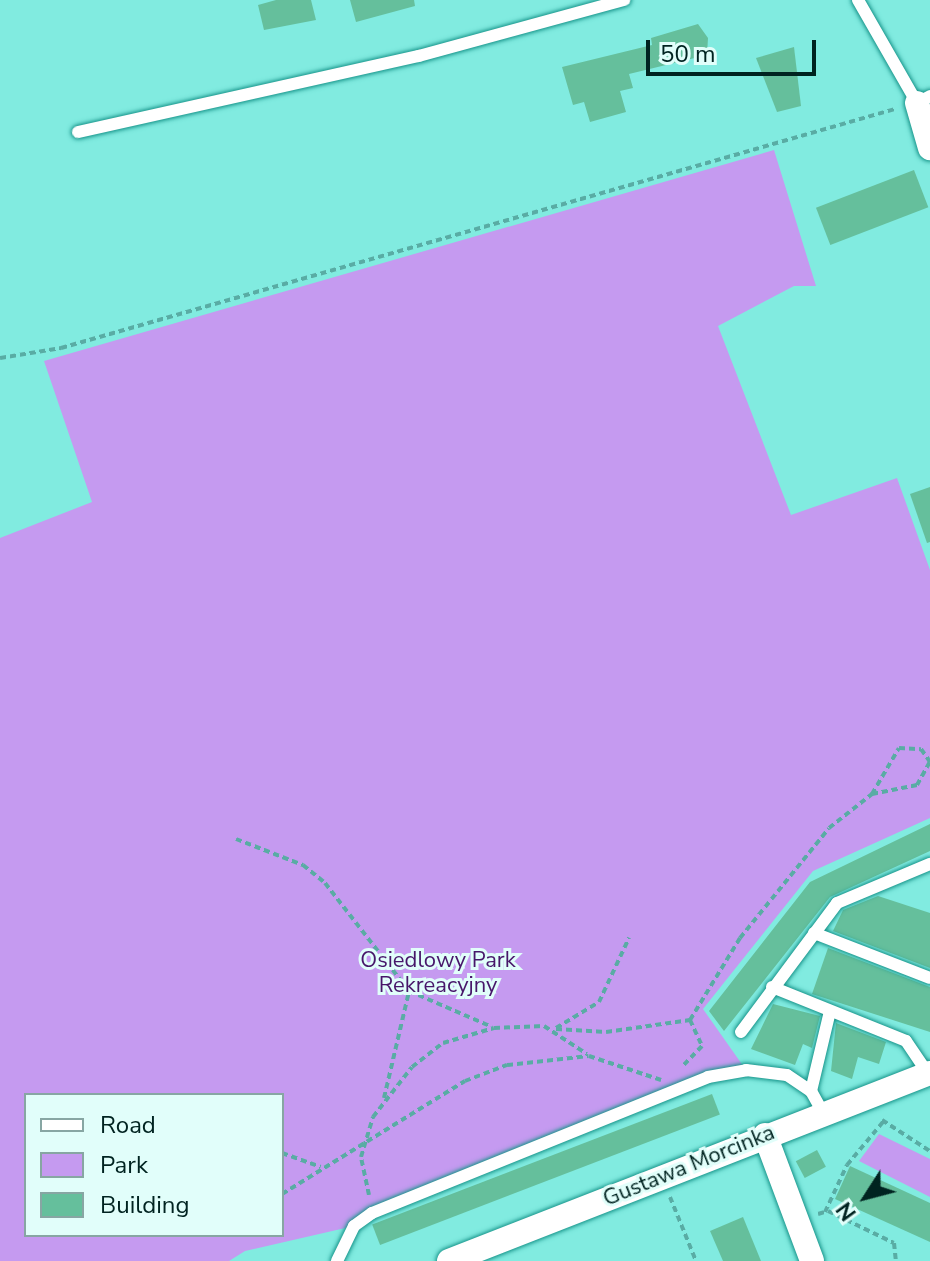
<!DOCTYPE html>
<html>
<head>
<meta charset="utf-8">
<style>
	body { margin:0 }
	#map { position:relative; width:930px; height:1261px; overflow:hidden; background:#81ebe0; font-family:"Nunito Sans",sans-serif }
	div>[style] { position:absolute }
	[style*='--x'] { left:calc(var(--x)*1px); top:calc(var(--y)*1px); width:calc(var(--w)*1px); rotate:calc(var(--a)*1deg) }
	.green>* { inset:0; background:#c59af0 }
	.building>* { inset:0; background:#65bf9c; transform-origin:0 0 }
	.path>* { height:4px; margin-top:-2px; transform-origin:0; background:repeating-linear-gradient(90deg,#59aca4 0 6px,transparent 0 10px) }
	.roads { filter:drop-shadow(0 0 2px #17948a) drop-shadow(0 0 2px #17948a) }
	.lane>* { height:12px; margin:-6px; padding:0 6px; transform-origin:6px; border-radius:6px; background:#fff }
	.street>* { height:24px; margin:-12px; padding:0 12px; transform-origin:12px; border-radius:12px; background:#fff }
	span { translate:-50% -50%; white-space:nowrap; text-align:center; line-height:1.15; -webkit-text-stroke:6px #e1fefa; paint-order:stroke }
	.park-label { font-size:22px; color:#47166a }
	.street-label { font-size:22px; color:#002320 }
	.legend { position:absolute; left:24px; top:1093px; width:260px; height:144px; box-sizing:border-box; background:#e1fefa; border:2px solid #87a6a3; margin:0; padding:10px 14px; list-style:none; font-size:24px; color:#002320 }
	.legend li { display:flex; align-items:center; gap:16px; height:40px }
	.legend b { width:40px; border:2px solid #87a6a3 }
	.north { position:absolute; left:826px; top:1157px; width:80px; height:80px; -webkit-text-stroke:6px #e1fefa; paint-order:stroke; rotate:234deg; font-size:22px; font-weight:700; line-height:32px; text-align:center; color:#002320 }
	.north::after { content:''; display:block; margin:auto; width:28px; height:36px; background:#002320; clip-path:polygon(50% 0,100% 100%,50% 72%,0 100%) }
	.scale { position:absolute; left:646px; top:40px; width:170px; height:36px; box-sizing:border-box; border:4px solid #002320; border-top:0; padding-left:10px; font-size:24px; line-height:28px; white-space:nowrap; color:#002320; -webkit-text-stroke:6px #e1fefa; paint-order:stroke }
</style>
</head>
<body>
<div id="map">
	<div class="green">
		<i style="clip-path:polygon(evenodd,774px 150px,816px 286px,794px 286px,718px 326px,791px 515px,897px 478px,930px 570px,930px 818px,813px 871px,703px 1009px,746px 1070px,708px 1077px,354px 1226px,245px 1251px,229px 1261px,0 1261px,0 538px,92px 502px,44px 361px,774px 150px,26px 1095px,282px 1095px,282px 1235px,26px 1235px,26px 1095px)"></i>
		<i style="clip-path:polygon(879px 1134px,930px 1159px,930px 1197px,859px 1161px)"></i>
	</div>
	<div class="building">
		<i style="clip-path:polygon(276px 0,311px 0,316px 20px,264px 30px,258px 5px)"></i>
		<i style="clip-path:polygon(350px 0,414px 0,415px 6px,356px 22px)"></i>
		<i style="clip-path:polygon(698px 24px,708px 38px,707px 55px,629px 74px,633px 88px,620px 91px,626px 112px,590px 122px,584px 102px,573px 105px,562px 67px,652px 45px,651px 38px)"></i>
		<i style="clip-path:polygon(794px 47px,801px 106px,777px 112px,756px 58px)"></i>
		<i style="left:914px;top:170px;width:40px;height:105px;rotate:69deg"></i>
		<i style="clip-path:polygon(930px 487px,930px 542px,927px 543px,910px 494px)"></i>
		<i style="clip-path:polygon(930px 824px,930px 851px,830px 897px,724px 1031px,709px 1011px,810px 882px)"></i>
		<i style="clip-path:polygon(878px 896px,930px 913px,930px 968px,833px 931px,843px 910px)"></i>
		<i style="clip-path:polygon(828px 948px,930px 987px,930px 1032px,812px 994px)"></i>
		<i style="clip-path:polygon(773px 1004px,820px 1016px,812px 1048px,803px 1044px,795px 1065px,751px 1049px)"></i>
		<i style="clip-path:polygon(836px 1023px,886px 1042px,879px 1064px,858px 1057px,852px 1079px,831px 1071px)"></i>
		<i style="left:712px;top:1094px;width:22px;height:364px;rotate:69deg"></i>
		<i style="left:817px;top:1150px;width:19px;height:24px;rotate:62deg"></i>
		<i style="clip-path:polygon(850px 1166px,930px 1203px,930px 1242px,835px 1199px)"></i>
		<i style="clip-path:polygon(743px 1217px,761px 1261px,723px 1261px,710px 1231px)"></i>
	</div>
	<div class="path">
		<i style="--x:0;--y:358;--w:62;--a:-9.3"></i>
		<i style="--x:61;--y:348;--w:868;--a:-15.99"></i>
		<i style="--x:872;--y:794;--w:53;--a:-59.6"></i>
		<i style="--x:899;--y:748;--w:22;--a:3"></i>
		<i style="--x:921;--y:749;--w:16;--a:55"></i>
		<i style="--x:236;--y:839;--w:72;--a:21.2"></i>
		<i style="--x:303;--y:865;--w:28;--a:39"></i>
		<i style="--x:325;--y:883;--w:137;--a:52.1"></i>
		<i style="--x:690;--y:1020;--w:96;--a:-58.6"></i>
		<i style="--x:740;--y:938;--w:141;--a:-51"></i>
		<i style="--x:829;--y:828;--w:55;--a:-38.3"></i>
		<i style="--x:872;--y:794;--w:46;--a:-11.3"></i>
		<i style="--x:917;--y:785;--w:26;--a:-61"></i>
		<i style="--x:556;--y:1028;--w:50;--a:-31.2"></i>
		<i style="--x:599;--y:1002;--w:71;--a:-64.9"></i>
		<i style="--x:556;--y:1029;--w:50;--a:3.4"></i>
		<i style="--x:606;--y:1032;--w:85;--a:-8.1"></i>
		<i style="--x:690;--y:1020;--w:29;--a:65"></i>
		<i style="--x:702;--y:1046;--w:29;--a:134"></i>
		<i style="--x:384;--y:1098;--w:110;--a:-76.8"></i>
		<i style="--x:409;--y:991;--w:90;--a:23.4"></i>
		<i style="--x:882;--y:1120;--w:57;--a:32.9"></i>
		<i style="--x:282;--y:1153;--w:41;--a:19.7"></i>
		<i style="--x:282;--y:1194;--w:215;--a:-31.7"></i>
		<i style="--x:465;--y:1081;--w:45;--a:-20.9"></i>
		<i style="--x:507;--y:1065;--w:82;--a:-6.3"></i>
		<i style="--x:589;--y:1056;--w:76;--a:18.4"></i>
		<i style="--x:369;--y:1195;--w:39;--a:-102"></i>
		<i style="--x:361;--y:1157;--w:42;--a:-73.3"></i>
		<i style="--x:373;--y:1117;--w:63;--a:-52"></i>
		<i style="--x:412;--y:1067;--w:39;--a:-38"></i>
		<i style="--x:443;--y:1043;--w:53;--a:-16.4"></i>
		<i style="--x:494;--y:1028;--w:50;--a:-2.3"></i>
		<i style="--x:544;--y:1026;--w:51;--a:33.1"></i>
		<i style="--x:670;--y:1197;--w:69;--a:67.9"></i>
		<i style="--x:825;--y:1212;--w:52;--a:-64.9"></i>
		<i style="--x:847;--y:1165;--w:56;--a:-50.1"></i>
		<i style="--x:818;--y:1214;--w:10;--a:-17"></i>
		<i style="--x:828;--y:1211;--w:73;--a:25.9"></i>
		<i style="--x:894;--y:1243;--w:18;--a:84"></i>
	</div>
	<div class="roads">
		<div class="lane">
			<i style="--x:858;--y:0;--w:119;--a:60.2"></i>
			<i style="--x:917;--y:103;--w:15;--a:-28"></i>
			<i style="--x:78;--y:132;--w:349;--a:-12.6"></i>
			<i style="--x:419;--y:56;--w:213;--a:-15.3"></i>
			<i style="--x:814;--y:933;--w:124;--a:21.2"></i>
			<i style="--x:772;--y:987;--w:144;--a:21.9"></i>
			<i style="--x:906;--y:1041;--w:40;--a:56"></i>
			<i style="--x:741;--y:1032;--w:161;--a:-53.3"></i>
			<i style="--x:837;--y:903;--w:101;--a:-22.8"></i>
			<i style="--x:811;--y:1091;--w:82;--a:-76.6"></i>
			<i style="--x:337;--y:1261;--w:39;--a:-64"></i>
			<i style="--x:354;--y:1226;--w:22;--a:-36"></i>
			<i style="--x:372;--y:1213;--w:362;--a:-22"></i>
			<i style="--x:708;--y:1077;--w:39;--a:-10"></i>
			<i style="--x:746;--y:1070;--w:41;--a:7"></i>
			<i style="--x:787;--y:1075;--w:29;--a:34"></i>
			<i style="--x:811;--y:1091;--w:25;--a:61"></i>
		</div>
		<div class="street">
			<i style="--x:917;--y:103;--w:47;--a:73.9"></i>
			<i style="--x:765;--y:1135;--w:134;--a:69.5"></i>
			<i style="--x:449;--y:1261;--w:516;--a:-21.35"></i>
		</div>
	</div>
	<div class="park-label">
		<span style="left:438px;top:973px">Osiedlowy Park<br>Rekreacyjny</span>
	</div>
	<div class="street-label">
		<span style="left:689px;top:1166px;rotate:-22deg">Gustawa Morcinka</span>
	</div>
	<ul class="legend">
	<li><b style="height:10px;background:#fff"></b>Road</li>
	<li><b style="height:22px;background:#c59af0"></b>Park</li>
	<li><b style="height:22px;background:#65bf9c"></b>Building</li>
	</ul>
	<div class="north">N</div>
	<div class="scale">50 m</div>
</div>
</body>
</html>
